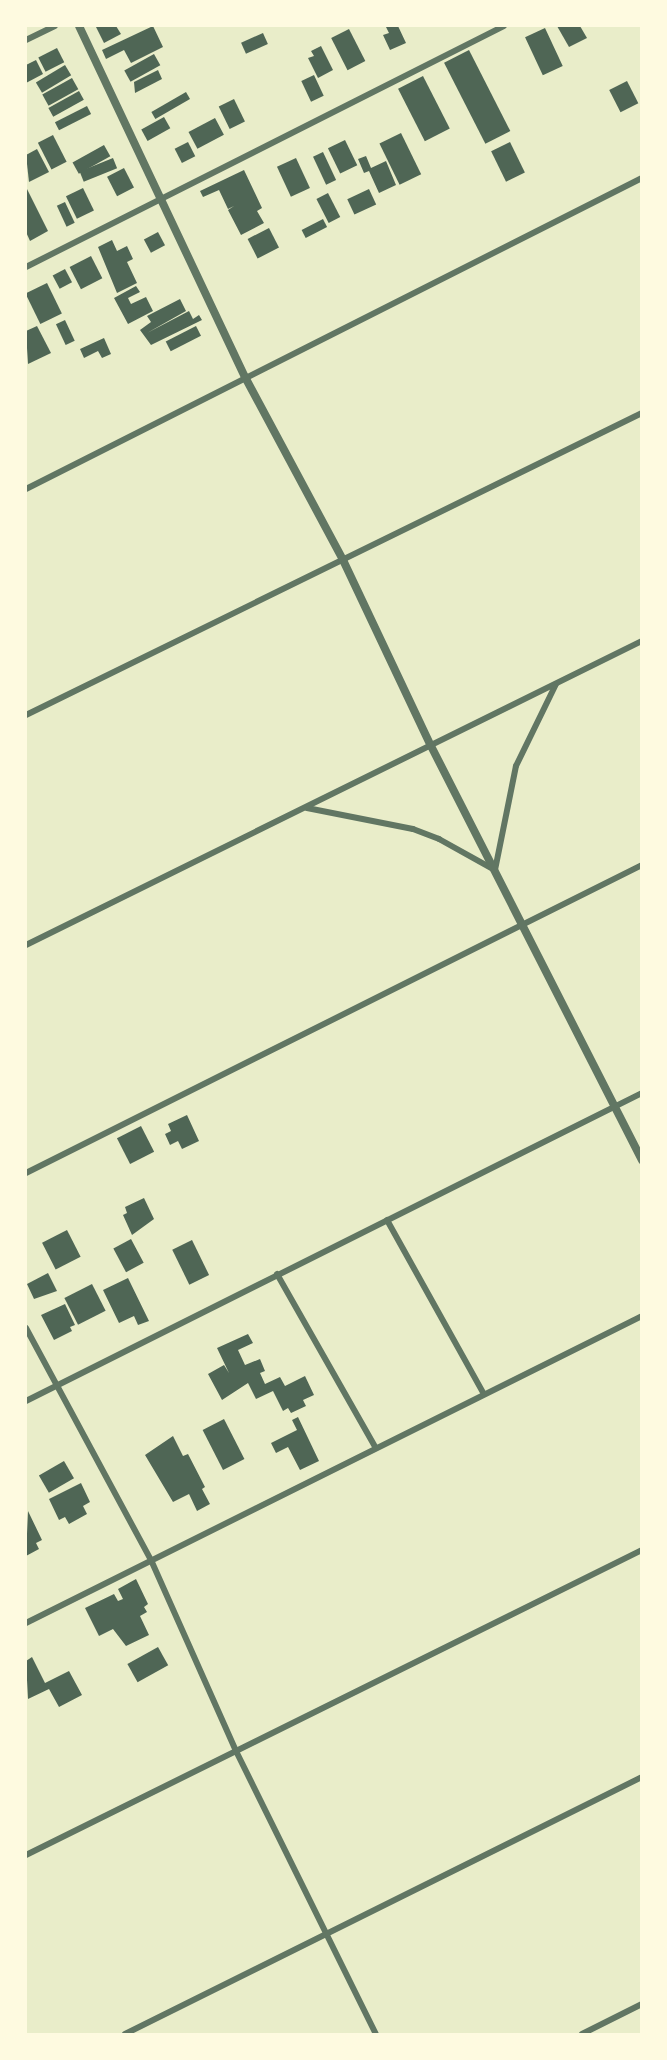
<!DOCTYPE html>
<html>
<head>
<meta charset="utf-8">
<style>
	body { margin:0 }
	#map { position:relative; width:667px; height:2060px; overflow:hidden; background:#e9edc9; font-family:"Roboto Serif",serif }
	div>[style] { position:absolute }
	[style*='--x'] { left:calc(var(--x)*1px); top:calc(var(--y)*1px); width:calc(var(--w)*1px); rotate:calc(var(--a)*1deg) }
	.building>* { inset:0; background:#4f6655; transform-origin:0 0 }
	.minor>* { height:6px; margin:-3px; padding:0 3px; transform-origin:3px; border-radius:3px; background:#617663 }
	.tertiary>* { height:8px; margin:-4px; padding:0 4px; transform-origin:4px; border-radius:4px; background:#617663 }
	span { translate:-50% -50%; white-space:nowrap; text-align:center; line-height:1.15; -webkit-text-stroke:6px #fefae0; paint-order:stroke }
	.frame { position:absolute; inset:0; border:27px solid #fefae0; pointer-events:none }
</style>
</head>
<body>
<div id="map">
	<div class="building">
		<i style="clip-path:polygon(116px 26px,121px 34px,104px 43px,96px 27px)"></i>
		<i style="clip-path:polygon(153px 26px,163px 47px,131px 63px,124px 50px,106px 59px,102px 50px)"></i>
		<i style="clip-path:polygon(398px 26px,406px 43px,390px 50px,383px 35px,389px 33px,386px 27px)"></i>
		<i style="clip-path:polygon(557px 26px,580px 26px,587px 38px,569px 47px)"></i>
		<i style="left:545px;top:28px;width:42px;height:22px;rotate:65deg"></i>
		<i style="left:349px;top:29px;width:36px;height:20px;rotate:63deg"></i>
		<i style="left:263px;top:33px;width:12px;height:24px;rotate:66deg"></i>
		<i style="clip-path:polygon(321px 46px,333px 70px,318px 78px,308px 58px,314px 56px,311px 51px)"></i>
		<i style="left:57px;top:48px;width:16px;height:21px;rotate:63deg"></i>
		<i style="left:469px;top:50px;width:91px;height:28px;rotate:63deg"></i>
		<i style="left:154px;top:54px;width:13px;height:34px;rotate:61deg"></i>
		<i style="clip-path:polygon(36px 60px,43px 74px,26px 83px,26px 65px)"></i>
		<i style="left:65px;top:65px;width:12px;height:34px;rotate:59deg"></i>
		<i style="clip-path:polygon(158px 70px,162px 79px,135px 93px,134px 82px)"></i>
		<i style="left:314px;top:75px;width:23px;height:14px;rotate:65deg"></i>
		<i style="left:423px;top:76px;width:59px;height:28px;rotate:63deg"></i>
		<i style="left:72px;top:78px;width:13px;height:34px;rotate:61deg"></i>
		<i style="left:627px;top:81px;width:25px;height:20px;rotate:63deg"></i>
		<i style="left:79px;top:91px;width:10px;height:35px;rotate:61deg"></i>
		<i style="left:186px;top:92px;width:8px;height:40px;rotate:60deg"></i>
		<i style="left:234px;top:99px;width:25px;height:17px;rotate:64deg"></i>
		<i style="left:87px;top:106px;width:9px;height:36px;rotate:63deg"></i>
		<i style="left:164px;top:117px;width:13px;height:26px;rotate:61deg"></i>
		<i style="left:215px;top:118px;width:19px;height:30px;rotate:62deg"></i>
		<i style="left:401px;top:133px;width:46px;height:24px;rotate:64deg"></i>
		<i style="left:53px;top:135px;width:30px;height:17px;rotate:63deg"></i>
		<i style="left:345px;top:140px;width:28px;height:19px;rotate:64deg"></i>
		<i style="left:188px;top:142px;width:16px;height:15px;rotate:63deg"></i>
		<i style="left:510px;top:142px;width:34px;height:21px;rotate:64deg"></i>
		<i style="left:104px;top:145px;width:13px;height:36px;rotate:61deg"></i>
		<i style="clip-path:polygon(37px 149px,49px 172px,29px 182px,26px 155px)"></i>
		<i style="left:323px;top:152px;width:31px;height:11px;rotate:65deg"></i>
		<i style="clip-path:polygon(366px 156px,371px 168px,386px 161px,396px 185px,379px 193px,369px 171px,364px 173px,358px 159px)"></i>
		<i style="left:113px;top:158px;width:11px;height:36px;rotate:68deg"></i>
		<i style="left:296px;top:158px;width:33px;height:21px;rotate:65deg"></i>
		<i style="left:124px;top:168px;width:22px;height:19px;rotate:63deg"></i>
		<i style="clip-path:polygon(244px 170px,262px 208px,257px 211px,264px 223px,241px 235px,228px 210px,234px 206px,228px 209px,219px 190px,203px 197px,200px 191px)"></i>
		<i style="clip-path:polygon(26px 187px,48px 231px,30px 241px,26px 232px)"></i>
		<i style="left:83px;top:188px;width:25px;height:19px;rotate:64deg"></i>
		<i style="left:369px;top:189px;width:17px;height:24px;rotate:65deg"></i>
		<i style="left:328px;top:193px;width:27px;height:13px;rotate:63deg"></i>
		<i style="left:65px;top:202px;width:23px;height:9px;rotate:65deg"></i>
		<i style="left:323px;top:219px;width:9px;height:24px;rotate:63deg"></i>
		<i style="left:269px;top:228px;width:22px;height:24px;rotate:63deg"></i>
		<i style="left:158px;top:232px;width:15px;height:16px;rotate:62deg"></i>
		<i style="clip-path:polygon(112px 240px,117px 251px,127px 246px,133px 259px,127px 262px,137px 283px,117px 293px,98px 247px)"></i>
		<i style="left:91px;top:256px;width:25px;height:24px;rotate:63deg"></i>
		<i style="left:65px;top:269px;width:15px;height:14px;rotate:62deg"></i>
		<i style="left:47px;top:283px;width:34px;height:24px;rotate:64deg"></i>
		<i style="clip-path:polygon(136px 286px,140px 292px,128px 298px,131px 304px,146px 297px,153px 311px,128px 324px,114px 298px)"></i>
		<i style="clip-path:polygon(180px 299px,186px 311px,147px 333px,189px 311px,193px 319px,199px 315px,202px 320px,151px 345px,140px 330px,151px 322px,147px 316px)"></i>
		<i style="left:65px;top:320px;width:23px;height:10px;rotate:65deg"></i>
		<i style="clip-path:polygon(37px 326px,51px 353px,28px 364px,26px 331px)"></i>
		<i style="left:196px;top:326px;width:11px;height:34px;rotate:63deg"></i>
		<i style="clip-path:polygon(104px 338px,111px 354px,102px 358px,98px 351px,84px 358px,80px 349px)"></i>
		<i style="clip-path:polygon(187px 1115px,199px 1141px,182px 1149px,178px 1141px,170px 1145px,165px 1134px,171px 1131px,168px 1124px)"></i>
		<i style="left:141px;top:1126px;width:29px;height:27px;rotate:63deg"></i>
		<i style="clip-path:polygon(144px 1198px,154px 1219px,132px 1235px,123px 1215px,127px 1213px,125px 1207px)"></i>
		<i style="left:67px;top:1230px;width:30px;height:28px;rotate:63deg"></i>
		<i style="left:131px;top:1239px;width:27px;height:20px;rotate:62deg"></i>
		<i style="left:192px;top:1240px;width:39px;height:22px;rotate:64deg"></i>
		<i style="clip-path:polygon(48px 1273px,57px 1291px,34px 1299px,27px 1284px)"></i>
		<i style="clip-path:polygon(128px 1278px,149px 1321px,138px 1325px,134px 1316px,119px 1323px,103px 1290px)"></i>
		<i style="left:92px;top:1284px;width:30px;height:31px;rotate:63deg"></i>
		<i style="clip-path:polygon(65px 1304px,75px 1325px,70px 1327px,72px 1331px,54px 1340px,41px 1315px)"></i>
		<i style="clip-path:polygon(248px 1334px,253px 1343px,238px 1350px,245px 1365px,260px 1359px,265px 1371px,260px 1373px,265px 1384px,280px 1377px,285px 1386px,305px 1376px,314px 1395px,303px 1400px,306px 1406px,291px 1413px,288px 1408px,283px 1411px,273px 1391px,256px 1399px,248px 1383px,222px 1400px,208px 1374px,224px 1365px,229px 1373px,217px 1348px)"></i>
		<i style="clip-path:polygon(298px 1417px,319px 1461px,300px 1470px,288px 1447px,276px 1453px,271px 1443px,297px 1430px,292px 1420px)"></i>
		<i style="left:224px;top:1419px;width:45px;height:24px;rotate:63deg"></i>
		<i style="clip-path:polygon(173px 1436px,183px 1456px,188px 1454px,205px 1487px,202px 1489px,210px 1504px,197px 1511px,189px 1494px,173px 1502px,145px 1455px)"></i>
		<i style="left:64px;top:1461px;width:20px;height:29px;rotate:60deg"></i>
		<i style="clip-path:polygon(81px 1483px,90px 1502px,83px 1506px,87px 1514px,69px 1524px,65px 1517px,59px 1520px,49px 1499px)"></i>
		<i style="clip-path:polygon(28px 1511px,42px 1540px,36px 1543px,39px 1549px,26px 1556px)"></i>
		<i style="clip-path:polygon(136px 1579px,148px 1604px,144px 1607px,147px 1612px,140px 1616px,149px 1635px,126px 1646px,113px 1629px,99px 1636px,85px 1608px,114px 1594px,118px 1601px,123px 1599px,118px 1589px)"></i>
		<i style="left:158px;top:1647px;width:21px;height:35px;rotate:61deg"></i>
		<i style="clip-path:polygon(32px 1657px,45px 1683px,69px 1671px,82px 1695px,59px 1707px,49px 1689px,28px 1699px,26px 1661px)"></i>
	</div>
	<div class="minor">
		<i style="--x:26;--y:40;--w:32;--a:-26"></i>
		<i style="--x:26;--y:267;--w:535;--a:-26.76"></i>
		<i style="--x:26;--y:489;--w:690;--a:-26.79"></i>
		<i style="--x:26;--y:715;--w:686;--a:-26.12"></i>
		<i style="--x:307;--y:808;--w:108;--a:11.2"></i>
		<i style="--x:413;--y:829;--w:28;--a:21"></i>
		<i style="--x:439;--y:839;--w:64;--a:29"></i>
		<i style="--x:495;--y:870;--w:106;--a:-78.6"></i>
		<i style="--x:516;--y:766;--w:91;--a:-64"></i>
		<i style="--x:26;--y:945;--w:687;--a:-26.27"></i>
		<i style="--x:26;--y:1173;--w:689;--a:-26.57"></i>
		<i style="--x:387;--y:1220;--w:199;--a:60.9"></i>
		<i style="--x:277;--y:1274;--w:200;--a:60.4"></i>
		<i style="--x:26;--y:1328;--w:264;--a:61.7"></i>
		<i style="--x:151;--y:1560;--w:209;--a:66"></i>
		<i style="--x:236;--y:1751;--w:316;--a:63.7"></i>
		<i style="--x:26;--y:1401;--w:689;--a:-26.57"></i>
		<i style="--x:26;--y:1623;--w:688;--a:-26.49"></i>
		<i style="--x:26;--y:1855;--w:687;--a:-26.34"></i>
		<i style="--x:125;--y:2034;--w:577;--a:-26.43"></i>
		<i style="--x:582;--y:2034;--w:67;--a:-26.6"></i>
	</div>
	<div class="tertiary">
		<i style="--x:79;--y:26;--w:388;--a:64.7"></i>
		<i style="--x:245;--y:377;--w:208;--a:61.8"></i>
		<i style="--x:343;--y:560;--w:206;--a:64.7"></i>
		<i style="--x:431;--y:746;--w:465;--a:63"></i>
	</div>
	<div class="frame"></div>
</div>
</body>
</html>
